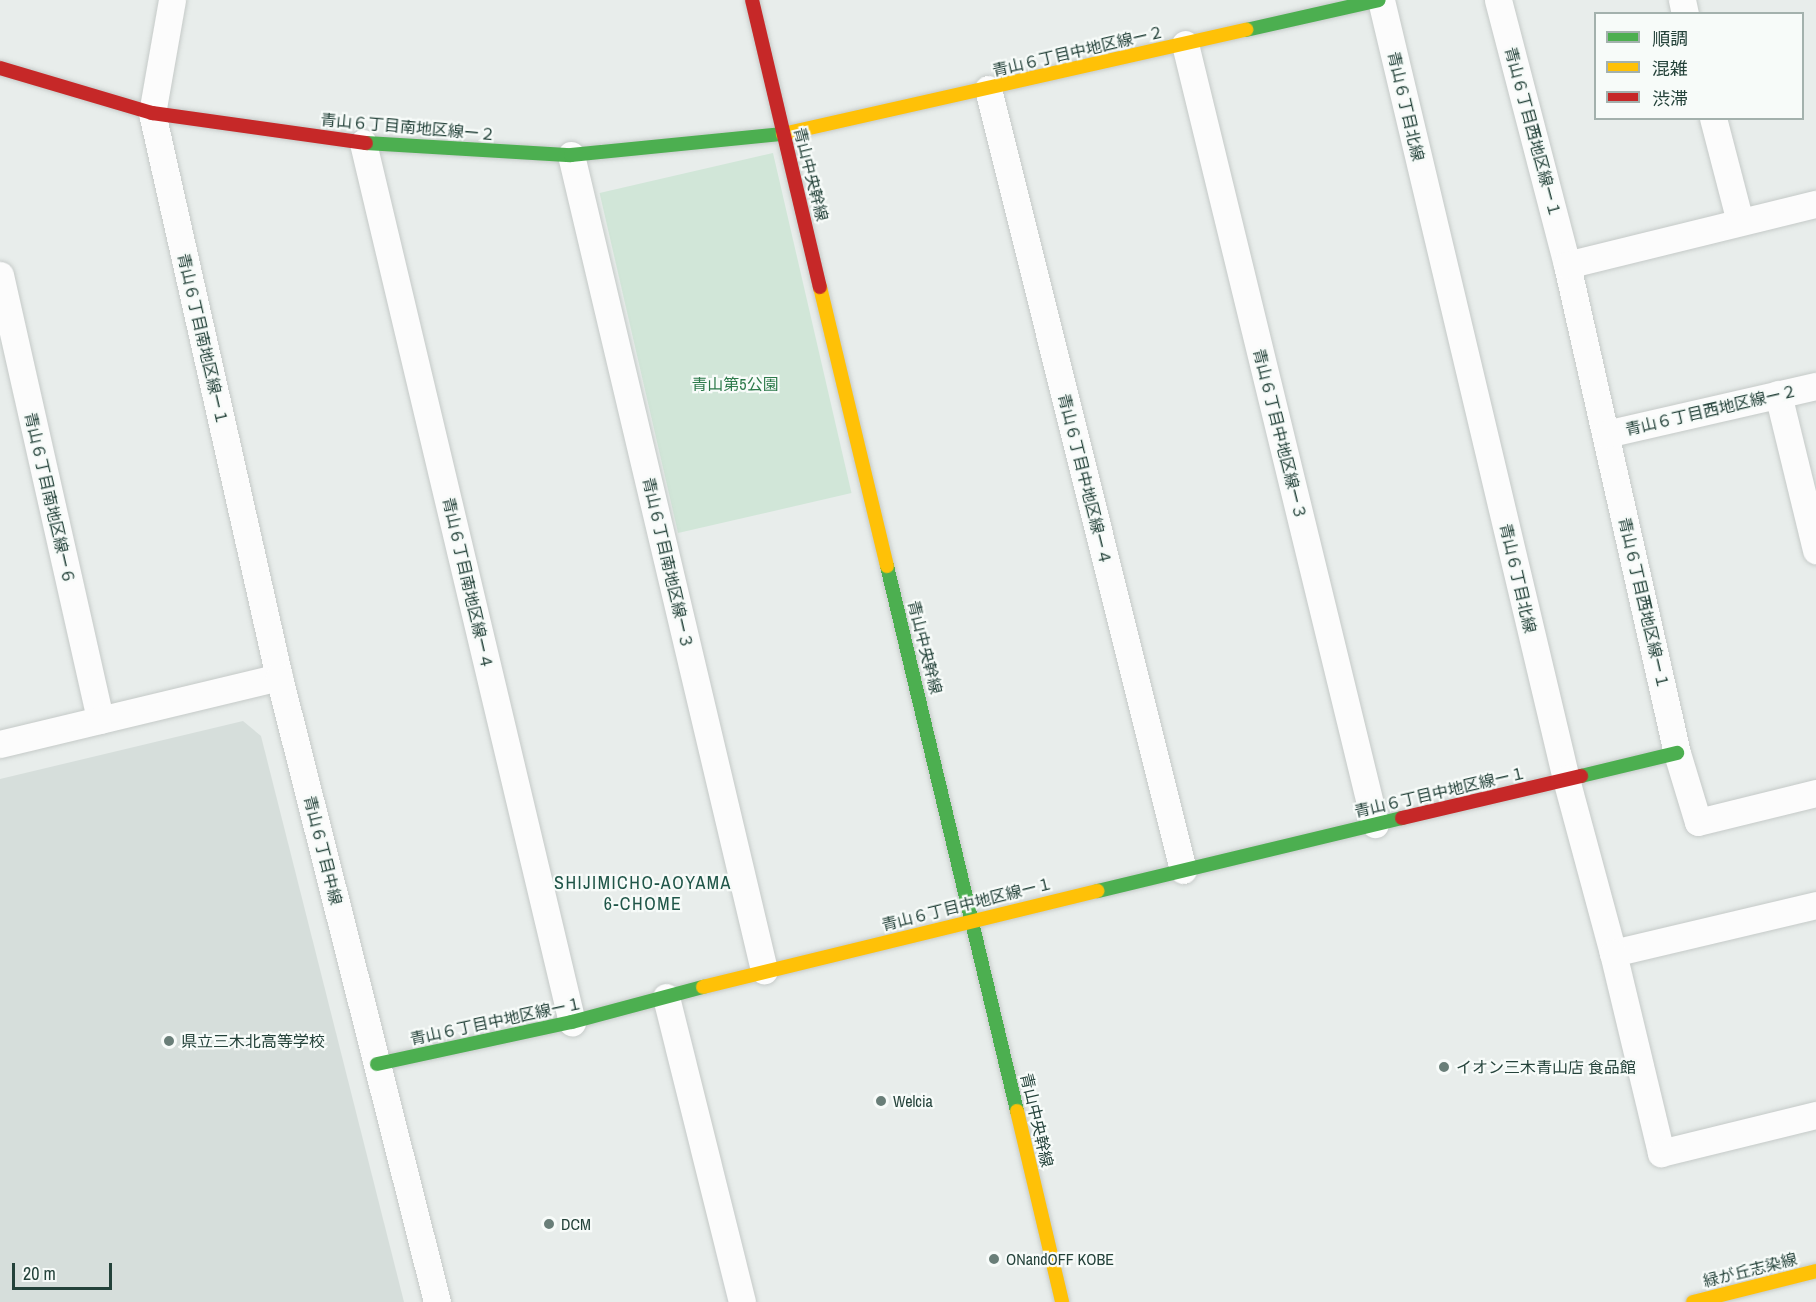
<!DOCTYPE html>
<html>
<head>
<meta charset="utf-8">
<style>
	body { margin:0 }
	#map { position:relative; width:1816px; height:1302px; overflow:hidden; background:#e8edeb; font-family:"Archivo Narrow","Noto Sans JP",sans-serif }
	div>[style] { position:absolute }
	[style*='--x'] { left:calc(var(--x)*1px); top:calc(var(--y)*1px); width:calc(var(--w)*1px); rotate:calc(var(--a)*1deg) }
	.built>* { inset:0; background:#d6dedb }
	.green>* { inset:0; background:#d1e6d8; transform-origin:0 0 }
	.roads { filter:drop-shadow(0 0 2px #c5cac8) drop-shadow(0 0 2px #c5cac8) }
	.street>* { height:27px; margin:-13.5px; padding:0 13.5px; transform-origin:13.5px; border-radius:13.5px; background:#fcfcfc }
	.fast>* { height:14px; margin:-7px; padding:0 7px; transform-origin:7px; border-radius:7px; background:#4caf50 }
	.slow>* { height:14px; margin:-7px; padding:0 7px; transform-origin:7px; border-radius:7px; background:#ffc107 }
	.jam>* { height:14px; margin:-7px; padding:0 7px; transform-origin:7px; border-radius:7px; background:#c62828 }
	.dots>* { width:16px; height:16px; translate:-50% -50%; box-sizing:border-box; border:3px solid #f7fbf9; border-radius:50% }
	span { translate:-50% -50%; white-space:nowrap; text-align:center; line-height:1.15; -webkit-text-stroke:4.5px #f7fbf9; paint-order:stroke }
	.street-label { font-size:16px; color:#24423a }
	.park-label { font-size:16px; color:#2d7a4b }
	.poi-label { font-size:16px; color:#24423a }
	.left { translate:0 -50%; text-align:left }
	.neighbourhood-label { font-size:18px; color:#1f5548; letter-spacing:1.5px }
	.legend { position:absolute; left:1594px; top:12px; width:210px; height:108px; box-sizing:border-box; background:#f7fbf9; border:2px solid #a3b1ad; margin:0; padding:8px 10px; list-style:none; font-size:18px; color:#24423a }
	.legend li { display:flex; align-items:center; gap:12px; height:30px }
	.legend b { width:30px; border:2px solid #a3b1ad }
	.scale { position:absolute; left:12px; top:1263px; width:100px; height:27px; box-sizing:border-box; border:3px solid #24423a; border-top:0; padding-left:8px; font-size:18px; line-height:21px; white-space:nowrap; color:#24423a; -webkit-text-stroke:4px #f7fbf9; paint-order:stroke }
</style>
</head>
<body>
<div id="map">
	<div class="built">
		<i style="clip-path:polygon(243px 721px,261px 736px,404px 1302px,0 1302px,0 779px)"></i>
	</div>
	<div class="green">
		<i style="left:773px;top:153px;width:349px;height:178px;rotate:77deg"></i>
	</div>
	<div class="roads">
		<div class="street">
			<i style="--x:172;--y:0;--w:115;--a:100"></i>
			<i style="--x:152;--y:113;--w:578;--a:77.31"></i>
			<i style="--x:1381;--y:0;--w:801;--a:76.64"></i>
			<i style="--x:1566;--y:779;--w:180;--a:74.9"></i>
			<i style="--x:1613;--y:953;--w:209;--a:-13.3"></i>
			<i style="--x:1498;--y:0;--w:274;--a:75.4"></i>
			<i style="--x:1567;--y:265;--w:500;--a:77.3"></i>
			<i style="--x:1677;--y:753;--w:72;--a:73.1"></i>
			<i style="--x:1698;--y:822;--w:122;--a:-13.8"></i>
			<i style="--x:1682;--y:0;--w:14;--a:78"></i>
			<i style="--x:1185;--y:44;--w:803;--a:76.31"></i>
			<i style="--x:988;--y:89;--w:805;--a:75.98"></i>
			<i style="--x:1713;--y:118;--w:107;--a:75.4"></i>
			<i style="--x:363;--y:143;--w:904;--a:76.63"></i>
			<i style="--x:571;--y:155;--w:838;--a:76.68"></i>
			<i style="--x:1567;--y:265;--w:256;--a:-13.8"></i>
			<i style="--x:0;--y:275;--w:456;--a:77.3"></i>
			<i style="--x:1778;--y:394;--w:161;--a:76.3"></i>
			<i style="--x:1606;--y:434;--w:215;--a:-12.9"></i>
			<i style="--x:0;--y:744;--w:287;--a:-13.5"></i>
			<i style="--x:279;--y:677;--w:645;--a:75.81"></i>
			<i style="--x:1613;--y:953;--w:206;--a:76.5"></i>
			<i style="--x:1661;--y:1153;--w:160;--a:-13.8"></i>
			<i style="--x:666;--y:997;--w:314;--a:76"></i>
		</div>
		<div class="fast">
			<i style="--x:1246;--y:30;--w:136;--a:-12.7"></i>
			<i style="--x:366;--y:143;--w:205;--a:3.4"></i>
			<i style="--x:571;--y:155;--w:213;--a:-5.7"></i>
			<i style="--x:887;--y:566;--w:560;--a:76.58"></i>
			<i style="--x:1581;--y:776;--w:99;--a:-13.5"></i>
			<i style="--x:1098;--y:891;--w:313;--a:-13.5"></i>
			<i style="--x:377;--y:1064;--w:199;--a:-12.2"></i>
			<i style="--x:572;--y:1022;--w:136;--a:-15"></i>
		</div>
		<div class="slow">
			<i style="--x:783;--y:134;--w:475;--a:-12.7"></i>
			<i style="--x:820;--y:287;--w:287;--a:76.5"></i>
			<i style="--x:703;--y:987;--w:406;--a:-13.7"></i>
			<i style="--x:1017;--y:1111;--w:196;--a:76.7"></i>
			<i style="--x:1693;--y:1302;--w:127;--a:-14.1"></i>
		</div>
		<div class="jam">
			<i style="--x:752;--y:0;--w:295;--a:76.7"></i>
			<i style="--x:0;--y:68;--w:159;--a:16.5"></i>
			<i style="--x:152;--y:113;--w:216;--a:8"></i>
			<i style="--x:1402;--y:818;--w:184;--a:-13.2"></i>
		</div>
	</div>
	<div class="dots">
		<i style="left:169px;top:1041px;background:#697e78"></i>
		<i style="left:1444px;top:1067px;background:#697e78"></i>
		<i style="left:881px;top:1101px;background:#697e78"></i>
		<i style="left:549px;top:1224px;background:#697e78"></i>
		<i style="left:994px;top:1259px;background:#697e78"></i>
	</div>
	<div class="street-label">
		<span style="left:1078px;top:51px;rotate:-13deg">青山６丁目中地区線ー２</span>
		<span style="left:1406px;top:106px;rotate:77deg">青山６丁目北線</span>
		<span style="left:408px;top:127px;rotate:5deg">青山６丁目南地区線ー２</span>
		<span style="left:1533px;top:132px;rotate:75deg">青山６丁目西地区線ー１</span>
		<span style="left:811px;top:174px;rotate:76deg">青山中央幹線</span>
		<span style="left:203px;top:339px;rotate:77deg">青山６丁目南地区線ー１</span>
		<span style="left:1711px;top:410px;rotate:-13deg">青山６丁目西地区線ー２</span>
		<span style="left:1280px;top:434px;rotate:76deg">青山６丁目中地区線ー３</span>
		<span style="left:1085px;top:479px;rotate:76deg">青山６丁目中地区線ー４</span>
		<span style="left:50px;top:498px;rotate:77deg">青山６丁目南地区線ー６</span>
		<span style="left:668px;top:563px;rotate:77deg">青山６丁目南地区線ー３</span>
		<span style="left:1518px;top:578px;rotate:77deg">青山６丁目北線</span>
		<span style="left:468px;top:583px;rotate:77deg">青山６丁目南地区線ー４</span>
		<span style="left:1644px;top:603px;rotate:77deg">青山６丁目西地区線ー１</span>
		<span style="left:925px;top:647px;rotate:76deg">青山中央幹線</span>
		<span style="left:1440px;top:792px;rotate:-13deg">青山６丁目中地区線ー１</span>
		<span style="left:323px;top:850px;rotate:76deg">青山６丁目中線</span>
		<span style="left:967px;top:904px;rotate:-14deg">青山６丁目中地区線ー１</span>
		<span style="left:496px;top:1021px;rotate:-12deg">青山６丁目中地区線ー１</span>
		<span style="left:1037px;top:1120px;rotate:77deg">青山中央幹線</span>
		<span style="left:1750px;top:1270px;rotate:-14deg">緑が丘志染線</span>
	</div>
	<div class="park-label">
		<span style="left:735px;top:384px">青山第5公園</span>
	</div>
	<div class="poi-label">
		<span class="left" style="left:181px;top:1041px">県立三木北高等学校</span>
		<span class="left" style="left:1456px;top:1067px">イオン三木青山店 食品館</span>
		<span class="left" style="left:893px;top:1101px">Welcia</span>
		<span class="left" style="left:561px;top:1224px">DCM</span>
		<span class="left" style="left:1006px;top:1259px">ONandOFF KOBE</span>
	</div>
	<div class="neighbourhood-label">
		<span style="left:643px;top:894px">SHIJIMICHO-AOYAMA<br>6-CHOME</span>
	</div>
	<ul class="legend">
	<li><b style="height:8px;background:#4caf50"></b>順調</li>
	<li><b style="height:8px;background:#ffc107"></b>混雑</li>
	<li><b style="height:8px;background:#c62828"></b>渋滞</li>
	</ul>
	<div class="scale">20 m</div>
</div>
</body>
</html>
